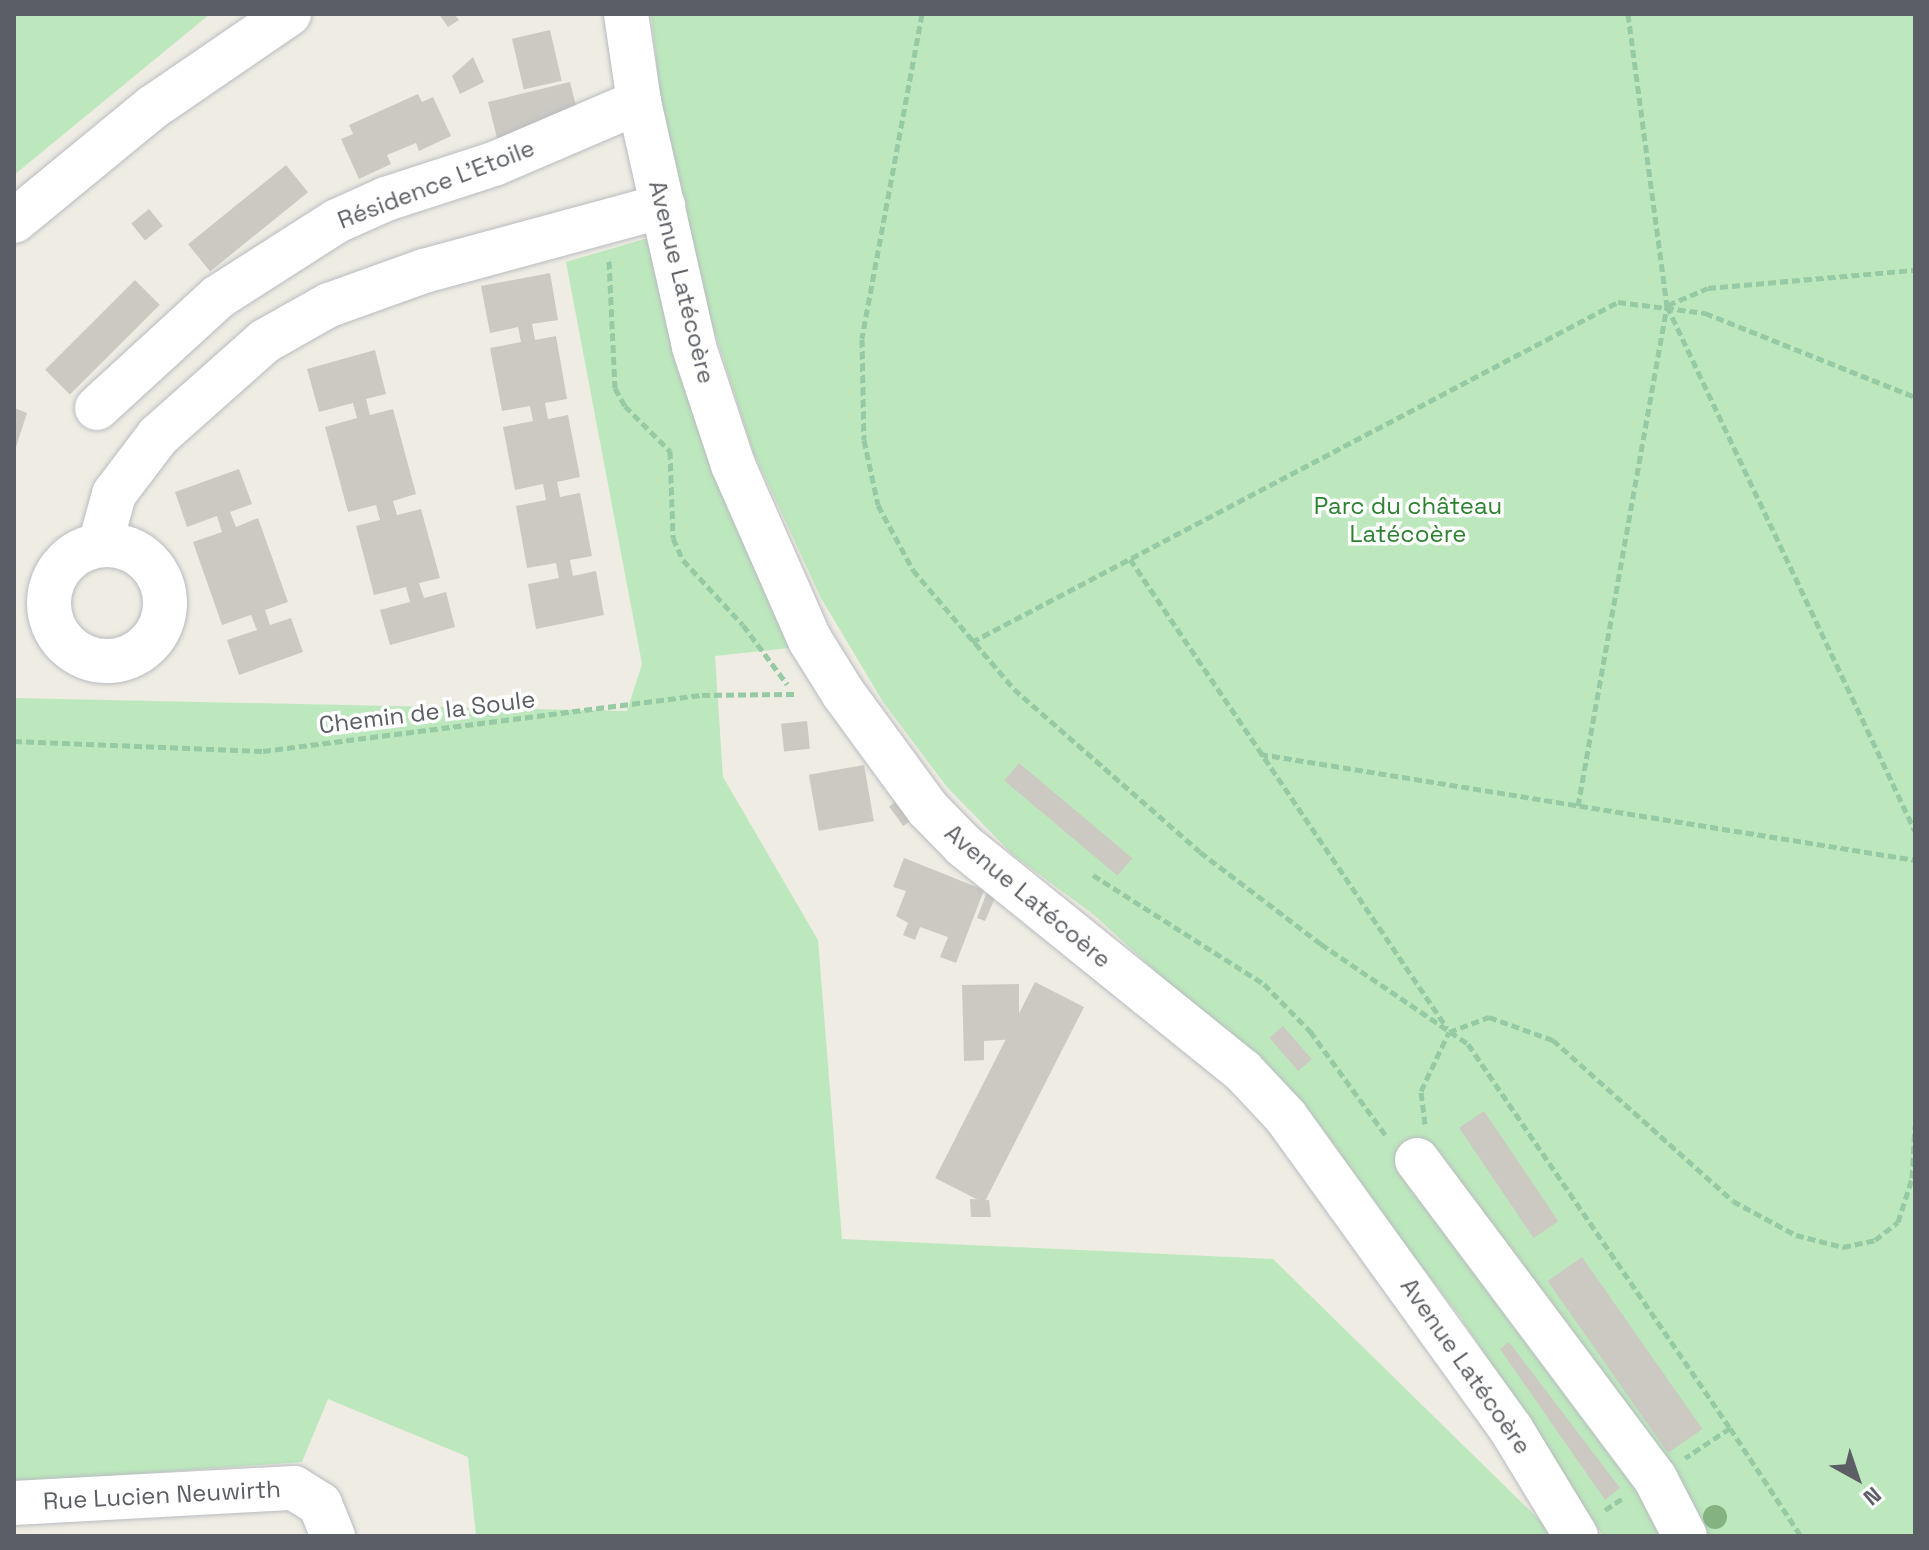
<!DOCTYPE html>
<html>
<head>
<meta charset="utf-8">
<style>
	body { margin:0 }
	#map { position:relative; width:1929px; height:1550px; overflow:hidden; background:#efece3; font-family:"Space Grotesk",sans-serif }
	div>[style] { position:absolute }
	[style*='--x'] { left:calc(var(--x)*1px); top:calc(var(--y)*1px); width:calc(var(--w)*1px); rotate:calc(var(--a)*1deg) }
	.green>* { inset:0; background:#bde8bd }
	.building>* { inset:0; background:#ccc9c2; transform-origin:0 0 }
	.path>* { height:5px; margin-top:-2.5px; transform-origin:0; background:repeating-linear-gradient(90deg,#95caa5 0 8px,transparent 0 12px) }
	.roads { filter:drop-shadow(0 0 2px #b8bbc0) drop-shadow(0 0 2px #b8bbc0) }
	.minor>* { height:44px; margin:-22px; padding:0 22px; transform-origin:22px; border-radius:22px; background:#fff }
	.minor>.ring { margin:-22px; padding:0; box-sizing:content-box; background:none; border:44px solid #fff; border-radius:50% }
	.trees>* { width:24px; height:24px; margin:-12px; border-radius:50%; background:#84b281 }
	span { translate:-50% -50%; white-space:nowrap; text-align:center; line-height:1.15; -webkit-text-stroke:7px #fff; paint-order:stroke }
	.street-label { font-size:24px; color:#5b5f65 }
	.park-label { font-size:24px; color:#2d8231 }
	.frame { position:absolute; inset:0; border:16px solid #5b5f65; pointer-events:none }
	.north { position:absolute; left:1817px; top:1438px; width:80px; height:80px; -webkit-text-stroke:6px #fff; paint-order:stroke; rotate:140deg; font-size:22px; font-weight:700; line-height:32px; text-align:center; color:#5b5f65 }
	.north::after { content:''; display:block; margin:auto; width:28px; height:36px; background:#5b5f65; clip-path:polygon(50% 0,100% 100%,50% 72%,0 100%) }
</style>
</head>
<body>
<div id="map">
	<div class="green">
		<i style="clip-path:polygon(14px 14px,210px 14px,14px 175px)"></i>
		<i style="clip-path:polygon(651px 14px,1915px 14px,1915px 1536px,1603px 1536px,1459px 1315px,1284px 1088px,1094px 915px,1012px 854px,947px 787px,883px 702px,821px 598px,753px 451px,704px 299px,660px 93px)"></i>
		<i style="clip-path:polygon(658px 235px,799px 647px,715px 656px,723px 777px,818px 940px,842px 1239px,1273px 1259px,1556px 1536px,476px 1536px,468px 1457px,328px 1399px,302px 1462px,14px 1483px,14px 698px,627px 711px,642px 664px,566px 262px)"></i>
	</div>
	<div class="building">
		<i style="clip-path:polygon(439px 14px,454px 14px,459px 20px,448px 27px)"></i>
		<i style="left:550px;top:30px;width:52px;height:39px;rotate:77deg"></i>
		<i style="clip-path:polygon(473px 57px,484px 82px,460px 94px,452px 76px)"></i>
		<i style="clip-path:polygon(570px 82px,578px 114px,506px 147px,497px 138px,488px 102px)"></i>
		<i style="clip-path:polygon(418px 94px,422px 102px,433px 97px,451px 136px,419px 151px,416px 143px,387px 155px,391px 164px,359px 179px,341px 139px,353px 134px,349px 125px)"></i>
		<i style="left:286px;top:165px;width:35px;height:126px;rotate:51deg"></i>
		<i style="left:149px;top:209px;width:22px;height:23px;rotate:51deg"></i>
		<i style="clip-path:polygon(550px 273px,558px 320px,532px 324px,535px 340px,556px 336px,567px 399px,545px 403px,548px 419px,568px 415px,580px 477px,557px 482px,560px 497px,580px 493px,592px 556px,570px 560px,573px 576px,596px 571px,604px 615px,536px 629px,528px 584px,559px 578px,556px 563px,527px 568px,516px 506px,546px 500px,543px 484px,515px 490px,503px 427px,533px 421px,530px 406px,502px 411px,490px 348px,521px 342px,518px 327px,490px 333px,481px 286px)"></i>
		<i style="left:135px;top:280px;width:35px;height:127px;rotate:45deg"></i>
		<i style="clip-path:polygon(375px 350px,386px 394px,366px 399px,370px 415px,393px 409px,416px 494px,393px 501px,397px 515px,421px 509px,440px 578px,419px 583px,424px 598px,446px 592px,455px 627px,390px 645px,380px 610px,410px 602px,406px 587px,374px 595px,356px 526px,380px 520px,376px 505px,348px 512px,325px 427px,357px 418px,353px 403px,319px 412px,307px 369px)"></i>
		<i style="clip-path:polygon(14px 408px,27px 413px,15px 450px,14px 449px)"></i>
		<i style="clip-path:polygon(239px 469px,252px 504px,230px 512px,236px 527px,258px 518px,288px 602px,265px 610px,270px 625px,291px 618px,303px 652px,239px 675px,227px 640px,257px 630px,251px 615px,222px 625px,193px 542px,222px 532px,217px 516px,187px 527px,175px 492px)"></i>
		<i style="left:807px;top:721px;width:28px;height:26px;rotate:84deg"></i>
		<i style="left:1019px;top:763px;width:148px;height:23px;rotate:40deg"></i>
		<i style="left:864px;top:765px;width:57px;height:56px;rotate:80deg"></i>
		<i style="left:898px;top:800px;width:24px;height:11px;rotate:54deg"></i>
		<i style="clip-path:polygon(904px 858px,984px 890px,956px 963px,940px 957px,948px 937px,920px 927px,915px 940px,903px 935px,908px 923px,896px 916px,906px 891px,893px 887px)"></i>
		<i style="clip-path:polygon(987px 892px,995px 898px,985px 921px,977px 918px)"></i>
		<i style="left:1035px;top:982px;width:55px;height:220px;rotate:27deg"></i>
		<i style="clip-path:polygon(1019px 984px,1019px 1039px,984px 1041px,984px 1060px,964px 1061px,962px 985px)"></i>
		<i style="left:1283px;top:1026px;width:44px;height:18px;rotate:49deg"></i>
		<i style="left:1484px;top:1111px;width:133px;height:30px;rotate:56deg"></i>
		<i style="clip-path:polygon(970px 1199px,989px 1200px,991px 1217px,971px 1217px)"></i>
		<i style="left:1582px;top:1257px;width:210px;height:42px;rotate:55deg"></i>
		<i style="clip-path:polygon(1509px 1342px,1620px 1488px,1605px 1500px,1500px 1349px)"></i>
	</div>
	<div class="path">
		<i style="--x:922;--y:14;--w:330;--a:100.5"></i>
		<i style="--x:862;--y:339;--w:101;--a:88.9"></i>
		<i style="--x:864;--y:440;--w:66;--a:77.8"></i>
		<i style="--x:878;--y:505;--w:74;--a:61.7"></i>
		<i style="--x:913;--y:570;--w:156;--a:49.7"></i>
		<i style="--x:1014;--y:689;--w:247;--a:41.2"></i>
		<i style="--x:1200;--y:852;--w:152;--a:37.2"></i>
		<i style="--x:1321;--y:944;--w:178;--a:34.2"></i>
		<i style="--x:1468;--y:1044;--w:465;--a:55.7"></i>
		<i style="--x:1730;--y:1428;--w:54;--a:146.3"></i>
		<i style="--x:1628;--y:14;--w:295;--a:82.4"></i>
		<i style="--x:1667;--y:306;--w:581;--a:64.71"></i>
		<i style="--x:609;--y:261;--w:127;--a:87.3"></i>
		<i style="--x:615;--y:388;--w:21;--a:61"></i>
		<i style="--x:625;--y:406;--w:64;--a:45"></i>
		<i style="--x:670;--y:451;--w:87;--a:88"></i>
		<i style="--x:673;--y:538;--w:24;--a:66"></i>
		<i style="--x:683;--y:560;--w:88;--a:47.3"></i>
		<i style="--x:743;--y:625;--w:74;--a:53.3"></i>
		<i style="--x:1668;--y:305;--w:43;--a:-23"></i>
		<i style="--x:1708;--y:288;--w:208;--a:-5"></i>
		<i style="--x:1130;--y:559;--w:566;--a:55.94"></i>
		<i style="--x:972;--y:642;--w:730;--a:-27.76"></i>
		<i style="--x:1618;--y:302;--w:88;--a:7.2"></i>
		<i style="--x:1705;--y:313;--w:226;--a:21.8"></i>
		<i style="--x:14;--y:741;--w:249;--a:2.3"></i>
		<i style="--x:263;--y:751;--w:443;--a:-7.3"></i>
		<i style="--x:702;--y:695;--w:95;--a:-0.6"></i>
		<i style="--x:1260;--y:754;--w:664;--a:9.19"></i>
		<i style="--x:1578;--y:806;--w:508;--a:-79.91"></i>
		<i style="--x:1093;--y:875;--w:203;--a:32.5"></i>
		<i style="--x:1264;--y:984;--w:66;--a:45.6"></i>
		<i style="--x:1310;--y:1031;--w:131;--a:54"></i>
		<i style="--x:1425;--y:1124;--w:33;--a:-97"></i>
		<i style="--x:1421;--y:1091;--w:65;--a:-64.6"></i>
		<i style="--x:1449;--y:1032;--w:43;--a:-20.6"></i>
		<i style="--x:1489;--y:1017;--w:68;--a:19.8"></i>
		<i style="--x:1553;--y:1040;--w:241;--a:41.8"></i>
		<i style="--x:1733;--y:1201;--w:72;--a:28.4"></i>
		<i style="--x:1796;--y:1235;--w:49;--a:14.3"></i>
		<i style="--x:1843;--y:1247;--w:33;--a:-12"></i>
		<i style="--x:1875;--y:1240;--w:29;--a:-38"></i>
		<i style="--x:1898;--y:1222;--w:46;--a:-72.3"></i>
		<i style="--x:1912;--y:1178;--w:52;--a:-86.7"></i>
		<i style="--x:1730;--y:1428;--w:129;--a:56.7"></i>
		<i style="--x:1605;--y:1510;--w:22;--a:-34"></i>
	</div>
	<div class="roads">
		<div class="minor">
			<i style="--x:626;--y:14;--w:89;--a:81.6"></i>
			<i style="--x:639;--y:102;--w:251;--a:77.3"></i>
			<i style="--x:694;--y:347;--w:124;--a:71.7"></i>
			<i style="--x:733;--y:465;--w:191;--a:66.3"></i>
			<i style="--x:810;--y:640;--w:62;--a:58.1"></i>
			<i style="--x:843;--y:693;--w:144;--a:53.8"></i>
			<i style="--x:928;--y:809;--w:52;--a:45.8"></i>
			<i style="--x:964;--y:846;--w:358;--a:38.9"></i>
			<i style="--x:1243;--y:1071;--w:63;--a:46.9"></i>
			<i style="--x:1286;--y:1117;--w:385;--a:54.2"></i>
			<i style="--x:1511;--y:1429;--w:125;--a:58.7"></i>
			<i style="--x:14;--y:221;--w:180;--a:-39.4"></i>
			<i style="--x:153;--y:107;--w:165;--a:-34.4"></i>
			<i style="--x:97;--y:408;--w:164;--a:-42.5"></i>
			<i style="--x:218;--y:297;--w:141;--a:-32.6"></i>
			<i style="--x:337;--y:221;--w:54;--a:-24.2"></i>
			<i style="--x:386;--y:199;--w:114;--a:-18"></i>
			<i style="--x:494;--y:164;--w:158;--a:-23.2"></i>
			<i style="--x:100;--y:545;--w:53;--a:-74.6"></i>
			<i style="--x:114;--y:494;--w:73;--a:-52.8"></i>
			<i style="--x:158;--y:436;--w:143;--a:-41.6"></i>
			<i style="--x:265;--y:341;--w:73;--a:-29.4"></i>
			<i style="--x:329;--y:305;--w:101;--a:-19.7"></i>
			<i style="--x:424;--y:271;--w:248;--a:-15.2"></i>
			<i class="ring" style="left:49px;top:545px;width:72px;height:72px"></i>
			<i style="--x:1417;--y:1160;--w:397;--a:53.2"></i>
			<i style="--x:1655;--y:1478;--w:65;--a:62.7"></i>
			<i style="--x:14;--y:1503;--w:280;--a:-3.1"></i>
			<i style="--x:294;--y:1488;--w:31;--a:32"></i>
			<i style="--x:320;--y:1504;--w:35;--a:68"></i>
		</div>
	</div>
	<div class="trees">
		<i style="left:1715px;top:1517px"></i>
	</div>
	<div class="street-label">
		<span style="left:436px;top:184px;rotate:-21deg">Résidence L'Etoile</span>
		<span style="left:682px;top:282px;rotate:76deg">Avenue Latécoère</span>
		<span style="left:427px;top:712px;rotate:-7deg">Chemin de la Soule</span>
		<span style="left:1028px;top:896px;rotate:40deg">Avenue Latécoère</span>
		<span style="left:1466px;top:1366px;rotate:55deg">Avenue Latécoère</span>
		<span style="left:162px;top:1495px;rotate:-3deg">Rue Lucien Neuwirth</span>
	</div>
	<div class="park-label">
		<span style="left:1408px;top:520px">Parc du château<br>Latécoère</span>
	</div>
	<div class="frame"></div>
	<div class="north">N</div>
</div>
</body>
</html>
